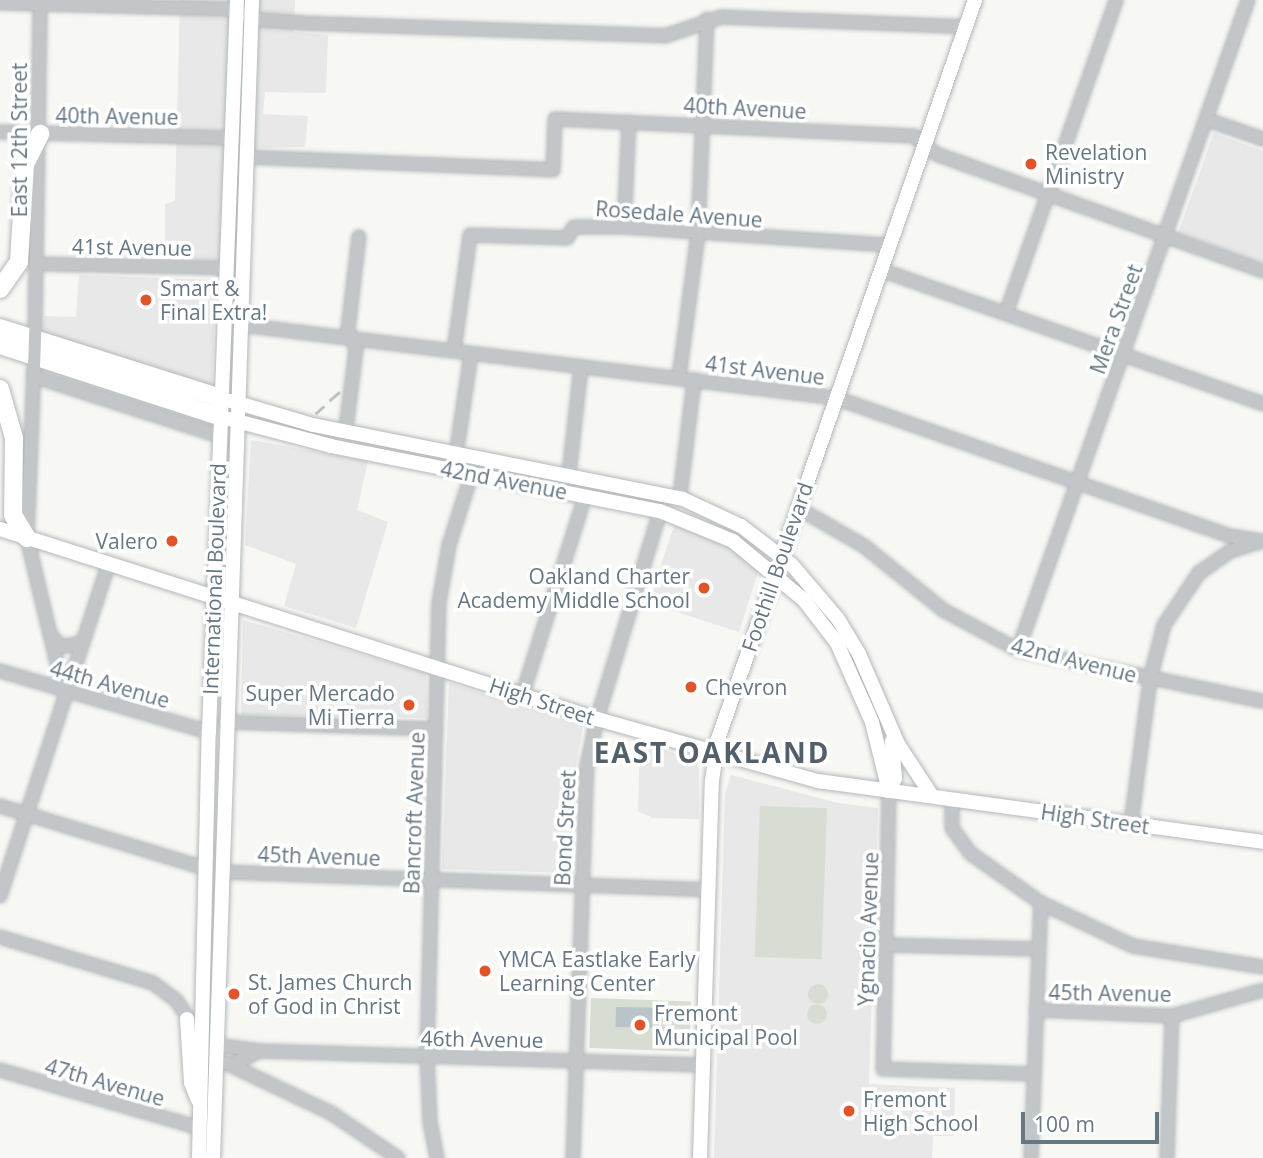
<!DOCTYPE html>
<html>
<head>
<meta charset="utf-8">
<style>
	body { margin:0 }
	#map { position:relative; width:1263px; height:1158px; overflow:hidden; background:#f7f7f3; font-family:"Open Sans",sans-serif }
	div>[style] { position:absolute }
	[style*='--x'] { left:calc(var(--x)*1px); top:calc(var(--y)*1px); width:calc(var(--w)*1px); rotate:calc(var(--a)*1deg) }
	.built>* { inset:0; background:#e7e8e7 }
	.green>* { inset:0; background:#d8ddd4; transform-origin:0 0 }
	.round { border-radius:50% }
	.water>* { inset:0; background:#b8c4c8; transform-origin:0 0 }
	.stream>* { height:2.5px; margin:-1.25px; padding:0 1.25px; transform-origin:1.25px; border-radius:1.25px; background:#b8c4c8 }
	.roads { filter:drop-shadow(0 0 2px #b3b8bb) drop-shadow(0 0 2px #b3b8bb) }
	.minor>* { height:12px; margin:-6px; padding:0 6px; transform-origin:6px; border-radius:6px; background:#c2c6c9 }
	.major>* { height:14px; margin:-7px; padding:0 7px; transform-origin:7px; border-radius:7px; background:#fff }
	.highway>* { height:18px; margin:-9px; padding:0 9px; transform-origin:9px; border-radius:9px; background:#fff }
	.minor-bridge>* { height:12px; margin:-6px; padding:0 6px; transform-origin:6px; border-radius:6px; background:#c2c6c9 }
	.dots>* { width:19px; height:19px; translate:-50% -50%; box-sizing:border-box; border:4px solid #fff; border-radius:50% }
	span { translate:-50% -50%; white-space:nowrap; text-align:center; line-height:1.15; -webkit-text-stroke:7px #fff; paint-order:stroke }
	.street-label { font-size:21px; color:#667784 }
	.poi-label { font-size:21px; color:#667784 }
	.left { translate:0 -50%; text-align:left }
	.right { translate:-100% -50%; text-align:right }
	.district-label { font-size:28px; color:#546069; font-weight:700; letter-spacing:2px }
	.scale { position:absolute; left:1021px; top:1112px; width:138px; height:32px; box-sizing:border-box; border:4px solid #667784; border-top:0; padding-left:9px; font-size:21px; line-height:24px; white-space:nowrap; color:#667784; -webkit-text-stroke:5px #fff; paint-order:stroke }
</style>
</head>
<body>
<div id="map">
	<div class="built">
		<i style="clip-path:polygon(180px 0,295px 0,294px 32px,328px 35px,326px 93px,265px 92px,263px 114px,308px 116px,305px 147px,226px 148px,220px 260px,165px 259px,165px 204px,175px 201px)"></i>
		<i style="clip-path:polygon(1214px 133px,1263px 151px,1263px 263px,1178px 233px)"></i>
		<i style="clip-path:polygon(79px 275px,216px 280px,212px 387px,43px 332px,44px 316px,76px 317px)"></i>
		<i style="clip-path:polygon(251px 440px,368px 461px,357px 510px,388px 522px,356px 628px,284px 606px,296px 564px,245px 545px)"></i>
		<i style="clip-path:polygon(674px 526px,722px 543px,759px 569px,739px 632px,648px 603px)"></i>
		<i style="clip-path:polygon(243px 620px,426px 673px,427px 718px,241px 715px)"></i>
		<i style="clip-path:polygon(449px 683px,583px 726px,574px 778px,570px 873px,442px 869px)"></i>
		<i style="clip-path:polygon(640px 742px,699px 761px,699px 819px,653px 818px,638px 811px)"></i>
		<i style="clip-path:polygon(731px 775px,838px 803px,878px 808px,869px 1084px,955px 1088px,954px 1136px,933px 1136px,932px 1158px,714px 1158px,725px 794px)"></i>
	</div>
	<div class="green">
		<i style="left:760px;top:806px;width:67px;height:151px;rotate:2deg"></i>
		<i class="round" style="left:808px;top:984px;width:20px;height:20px"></i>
		<i style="left:591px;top:998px;width:100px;height:50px;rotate:2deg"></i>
		<i class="round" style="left:807px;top:1004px;width:20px;height:20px"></i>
	</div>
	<div class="water">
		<i style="left:616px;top:1007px;width:43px;height:20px;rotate:1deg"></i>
	</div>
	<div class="stream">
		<i style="--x:330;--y:400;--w:11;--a:-41"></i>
		<i style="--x:316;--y:413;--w:9;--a:-41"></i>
	</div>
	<div class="roads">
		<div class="minor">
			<i style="--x:0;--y:3;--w:226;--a:1.5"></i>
			<i style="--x:226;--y:9;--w:38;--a:17"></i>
			<i style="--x:262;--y:20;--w:39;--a:4"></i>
			<i style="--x:301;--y:23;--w:364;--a:2"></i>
			<i style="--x:665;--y:36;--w:59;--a:-18.7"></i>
			<i style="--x:721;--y:17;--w:245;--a:2.3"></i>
			<i style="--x:1208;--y:120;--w:58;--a:19.1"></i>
			<i style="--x:0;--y:132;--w:233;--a:1.5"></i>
			<i style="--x:246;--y:157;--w:307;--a:2.4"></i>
			<i style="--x:553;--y:170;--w:51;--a:-87.8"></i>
			<i style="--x:555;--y:119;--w:359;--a:2.7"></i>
			<i style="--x:914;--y:136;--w:28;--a:39"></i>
			<i style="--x:936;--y:154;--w:347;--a:19.7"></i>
			<i style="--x:624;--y:227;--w:105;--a:-87.3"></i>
			<i style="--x:37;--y:264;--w:190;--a:1.2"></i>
			<i style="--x:881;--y:270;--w:405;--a:19.3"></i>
			<i style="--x:1006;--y:313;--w:332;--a:-70.6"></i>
			<i style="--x:241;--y:325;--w:599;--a:6.99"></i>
			<i style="--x:836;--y:398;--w:417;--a:19.3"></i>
			<i style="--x:1230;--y:536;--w:33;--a:9"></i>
			<i style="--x:35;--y:330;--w:330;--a:-89.1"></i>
			<i style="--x:454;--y:351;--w:117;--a:-82.1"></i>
			<i style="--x:470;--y:235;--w:97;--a:1.8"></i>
			<i style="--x:567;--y:238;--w:13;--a:-58"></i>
			<i style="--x:574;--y:227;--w:50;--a:0"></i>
			<i style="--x:624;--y:227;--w:267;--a:3.9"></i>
			<i style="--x:34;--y:367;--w:171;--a:92.3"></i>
			<i style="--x:27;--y:538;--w:158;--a:76.5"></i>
			<i style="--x:33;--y:376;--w:196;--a:17.8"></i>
			<i style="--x:679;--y:378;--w:146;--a:-82.5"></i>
			<i style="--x:698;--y:233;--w:214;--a:-87.6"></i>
			<i style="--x:347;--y:421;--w:73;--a:-82.9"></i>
			<i style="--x:356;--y:349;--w:21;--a:-113"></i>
			<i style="--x:348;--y:330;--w:94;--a:-83.3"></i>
			<i style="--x:458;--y:442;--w:89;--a:-81.6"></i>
			<i style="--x:570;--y:465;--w:99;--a:-83.6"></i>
			<i style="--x:681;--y:488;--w:109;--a:-83.1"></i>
			<i style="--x:798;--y:508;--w:76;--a:29.9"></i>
			<i style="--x:864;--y:546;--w:102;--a:39"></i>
			<i style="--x:943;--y:610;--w:85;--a:28.1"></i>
			<i style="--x:1018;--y:650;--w:250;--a:11.8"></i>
			<i style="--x:51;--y:635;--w:16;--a:50"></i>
			<i style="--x:61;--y:647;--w:19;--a:-12"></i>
			<i style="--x:1018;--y:650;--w:689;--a:-70.51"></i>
			<i style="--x:0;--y:671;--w:218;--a:16.3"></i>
			<i style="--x:522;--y:696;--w:199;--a:-72.5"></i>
			<i style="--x:225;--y:722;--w:211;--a:1.9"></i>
			<i style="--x:889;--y:791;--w:278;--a:91.2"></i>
			<i style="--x:883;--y:1069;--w:150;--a:1.9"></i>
			<i style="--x:952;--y:799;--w:29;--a:90"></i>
			<i style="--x:952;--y:828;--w:31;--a:54"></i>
			<i style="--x:970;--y:853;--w:87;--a:35.2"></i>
			<i style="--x:1041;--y:903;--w:102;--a:25.1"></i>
			<i style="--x:1133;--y:946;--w:132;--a:9.2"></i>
			<i style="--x:0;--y:806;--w:217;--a:16.9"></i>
			<i style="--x:1131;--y:824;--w:146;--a:-82.5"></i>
			<i style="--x:1150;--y:679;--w:56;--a:-75.5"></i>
			<i style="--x:1164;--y:625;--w:63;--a:-56.1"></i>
			<i style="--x:1199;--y:573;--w:38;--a:-35"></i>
			<i style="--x:1230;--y:551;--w:34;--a:-17"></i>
			<i style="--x:222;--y:872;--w:487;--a:2.1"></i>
			<i style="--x:0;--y:896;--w:350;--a:-71.9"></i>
			<i style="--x:0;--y:937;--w:160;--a:16.7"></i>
			<i style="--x:153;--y:983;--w:30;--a:37"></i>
			<i style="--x:177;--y:1001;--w:30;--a:57"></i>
			<i style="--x:887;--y:945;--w:151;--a:1.5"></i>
			<i style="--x:1036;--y:1010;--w:136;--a:2.5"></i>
			<i style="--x:1172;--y:1016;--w:95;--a:-15.9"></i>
			<i style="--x:216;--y:1045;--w:44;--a:7.8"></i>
			<i style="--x:226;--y:1063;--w:116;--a:25.5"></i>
			<i style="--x:331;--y:1113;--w:81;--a:33.9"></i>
			<i style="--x:231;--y:1065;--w:32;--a:-26"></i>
			<i style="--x:260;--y:1051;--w:444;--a:1.8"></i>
			<i style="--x:0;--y:1070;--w:208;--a:16.2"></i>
			<i style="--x:437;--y:1158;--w:37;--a:-101"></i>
			<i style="--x:430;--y:1122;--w:65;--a:-92.6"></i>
			<i style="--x:427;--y:1057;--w:454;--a:-88.5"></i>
			<i style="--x:439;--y:603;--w:59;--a:-80.2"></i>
			<i style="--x:449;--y:545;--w:76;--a:-72.3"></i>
			<i style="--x:573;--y:1158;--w:392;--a:-88"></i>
			<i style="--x:587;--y:766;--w:48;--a:-78"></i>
			<i style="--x:597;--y:719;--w:217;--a:-73.1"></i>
			<i style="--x:1031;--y:1158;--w:255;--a:-87.8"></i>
			<i style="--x:1167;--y:1158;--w:142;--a:-88"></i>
		</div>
		<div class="major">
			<i style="--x:231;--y:401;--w:85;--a:16.3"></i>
			<i style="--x:313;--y:425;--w:377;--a:11.3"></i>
			<i style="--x:683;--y:499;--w:64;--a:25"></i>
			<i style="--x:741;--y:526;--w:64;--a:37.4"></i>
			<i style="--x:792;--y:565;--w:71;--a:49.6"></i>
			<i style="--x:838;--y:619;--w:41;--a:59"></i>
			<i style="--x:859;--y:654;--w:98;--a:66.6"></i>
			<i style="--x:898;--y:744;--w:62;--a:56.8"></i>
			<i style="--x:229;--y:419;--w:106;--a:14.8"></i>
			<i style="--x:331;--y:446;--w:335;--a:11.2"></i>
			<i style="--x:660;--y:511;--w:79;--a:22.3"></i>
			<i style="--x:733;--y:541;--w:92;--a:39.7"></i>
			<i style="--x:804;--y:600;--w:54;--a:52.5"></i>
			<i style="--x:837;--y:643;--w:86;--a:66.1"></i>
			<i style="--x:872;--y:722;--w:71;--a:76.2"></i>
			<i style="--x:0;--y:529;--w:627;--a:17.65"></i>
			<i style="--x:597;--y:719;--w:230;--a:15.7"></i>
			<i style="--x:818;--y:781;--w:449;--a:7.8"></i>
			<i style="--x:889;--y:791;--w:14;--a:-65"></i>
			<i style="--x:895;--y:778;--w:37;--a:-95"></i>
			<i style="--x:187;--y:1019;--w:64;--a:86.4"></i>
			<i style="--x:191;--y:1083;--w:18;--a:68"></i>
			<i style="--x:199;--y:1158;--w:426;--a:-88.7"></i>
			<i style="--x:209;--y:732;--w:733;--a:-87.81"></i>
			<i style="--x:213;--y:1158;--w:1159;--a:-88.07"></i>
			<i style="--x:700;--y:1158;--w:377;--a:-88.2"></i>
			<i style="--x:712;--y:781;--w:42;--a:-81.9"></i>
			<i style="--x:718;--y:739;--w:782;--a:-70.82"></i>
		</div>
		<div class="highway">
			<i style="--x:0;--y:289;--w:33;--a:-55"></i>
			<i style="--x:19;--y:262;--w:98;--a:-86.5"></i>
			<i style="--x:25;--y:164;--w:34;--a:-63"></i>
			<i style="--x:0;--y:328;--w:232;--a:17.6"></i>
			<i style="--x:0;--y:345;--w:232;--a:18"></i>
			<i style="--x:0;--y:389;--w:51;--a:74.1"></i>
			<i style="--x:14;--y:438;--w:77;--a:90.7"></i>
			<i style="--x:13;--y:515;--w:27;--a:59"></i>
		</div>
	</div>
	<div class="minor-bridge">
		<i style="--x:34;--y:367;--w:37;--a:-88"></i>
	</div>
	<div class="dots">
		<i style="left:1031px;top:164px;background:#e0542a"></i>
		<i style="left:146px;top:300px;background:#e0542a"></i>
		<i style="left:172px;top:541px;background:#e0542a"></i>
		<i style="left:704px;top:588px;background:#e0542a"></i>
		<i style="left:691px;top:687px;background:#e0542a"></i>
		<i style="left:409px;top:705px;background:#e0542a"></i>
		<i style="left:485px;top:971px;background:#e0542a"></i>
		<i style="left:234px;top:994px;background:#e0542a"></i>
		<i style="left:640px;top:1025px;background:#e0542a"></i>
		<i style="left:849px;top:1111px;background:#e0542a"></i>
	</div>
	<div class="street-label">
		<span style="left:745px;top:108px;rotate:3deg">40th Avenue</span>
		<span style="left:117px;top:116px;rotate:1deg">40th Avenue</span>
		<span style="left:19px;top:140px;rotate:-90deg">East 12th Street</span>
		<span style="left:679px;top:214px;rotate:4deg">Rosedale Avenue</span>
		<span style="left:132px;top:247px;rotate:1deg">41st Avenue</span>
		<span style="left:1116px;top:319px;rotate:-70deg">Mera Street</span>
		<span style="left:765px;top:370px;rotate:7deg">41st Avenue</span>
		<span style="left:504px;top:480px;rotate:11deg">42nd Avenue</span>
		<span style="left:777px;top:567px;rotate:-71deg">Foothill Boulevard</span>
		<span style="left:214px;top:579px;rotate:-88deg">International Boulevard</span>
		<span style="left:1074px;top:660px;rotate:14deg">42nd Avenue</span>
		<span style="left:110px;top:684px;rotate:16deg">44th Avenue</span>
		<span style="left:542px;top:701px;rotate:18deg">High Street</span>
		<span style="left:414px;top:813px;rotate:-88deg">Bancroft Avenue</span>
		<span style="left:1095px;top:819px;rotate:8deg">High Street</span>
		<span style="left:565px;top:828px;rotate:-87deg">Bond Street</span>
		<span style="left:319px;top:856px;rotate:2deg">45th Avenue</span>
		<span style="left:868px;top:929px;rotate:-88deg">Ygnacio Avenue</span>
		<span style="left:1110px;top:993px;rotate:1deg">45th Avenue</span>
		<span style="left:482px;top:1039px;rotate:1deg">46th Avenue</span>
		<span style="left:105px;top:1082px;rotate:16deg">47th Avenue</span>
	</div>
	<div class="poi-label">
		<span class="left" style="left:1045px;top:164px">Revelation<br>Ministry</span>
		<span class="left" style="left:160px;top:300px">Smart &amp;<br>Final Extra!</span>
		<span class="right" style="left:158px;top:541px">Valero</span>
		<span class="right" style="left:690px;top:588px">Oakland Charter<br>Academy Middle School</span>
		<span class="left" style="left:705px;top:687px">Chevron</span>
		<span class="right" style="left:395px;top:705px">Super Mercado<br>Mi Tierra</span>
		<span class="left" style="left:499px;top:971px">YMCA Eastlake Early<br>Learning Center</span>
		<span class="left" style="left:248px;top:994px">St. James Church<br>of God in Christ</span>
		<span class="left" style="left:654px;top:1025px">Fremont<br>Municipal Pool</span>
		<span class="left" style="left:863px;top:1111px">Fremont<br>High School</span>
	</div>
	<div class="district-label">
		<span style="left:712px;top:752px">EAST OAKLAND</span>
	</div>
	<div class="scale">100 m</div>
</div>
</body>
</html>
